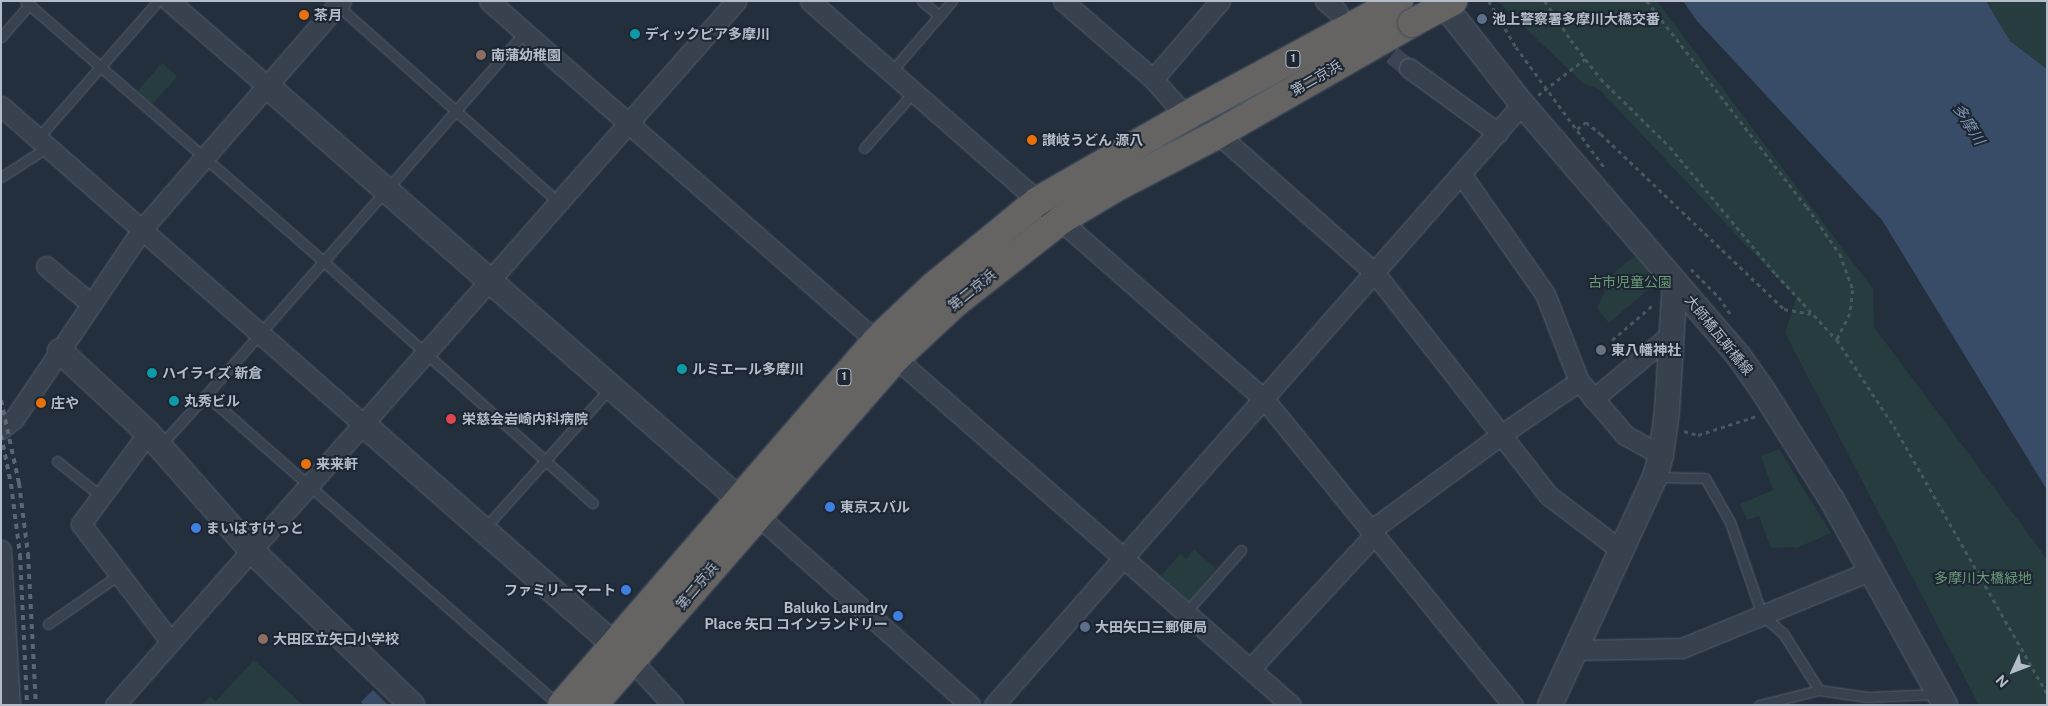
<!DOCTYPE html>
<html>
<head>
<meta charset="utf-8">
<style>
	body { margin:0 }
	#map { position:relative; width:2048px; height:706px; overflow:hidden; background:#242f3e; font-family:"Public Sans","Noto Sans JP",sans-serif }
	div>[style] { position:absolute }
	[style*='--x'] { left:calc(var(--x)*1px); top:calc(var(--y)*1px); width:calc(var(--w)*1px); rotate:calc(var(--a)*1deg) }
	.green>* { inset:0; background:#263c3f; transform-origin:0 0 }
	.water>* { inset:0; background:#394c67 }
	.minor-tunnel>* { height:19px; margin-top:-9.5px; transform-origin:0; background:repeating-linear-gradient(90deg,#3a4453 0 19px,transparent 0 28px) }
	.path>* { height:2.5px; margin-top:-1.25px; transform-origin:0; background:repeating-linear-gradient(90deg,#44595c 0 4px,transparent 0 8px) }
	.roads { filter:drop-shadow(0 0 1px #565f6c) drop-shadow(0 0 1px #565f6c) }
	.service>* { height:9px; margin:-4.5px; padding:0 4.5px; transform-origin:4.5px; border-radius:4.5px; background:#38414e }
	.minor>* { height:19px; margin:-9.5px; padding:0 9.5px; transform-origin:9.5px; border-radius:9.5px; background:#38414e }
	.tertiary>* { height:24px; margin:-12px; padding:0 12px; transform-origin:12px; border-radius:12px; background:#38414e }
	.trunk>* { height:28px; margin:-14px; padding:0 14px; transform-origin:14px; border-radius:14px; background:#656462 }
	.rail>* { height:4px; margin-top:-2px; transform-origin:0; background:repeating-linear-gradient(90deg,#5a6575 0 5px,transparent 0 10px) }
	.bridges { filter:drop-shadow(0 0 1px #434c59) drop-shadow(0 0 1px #434c59) }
	.trunk-bridge>* { height:28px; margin:-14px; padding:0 14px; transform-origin:14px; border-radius:14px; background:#656462 }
	.dots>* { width:14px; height:14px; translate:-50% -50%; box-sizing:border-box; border:2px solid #1d2633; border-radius:50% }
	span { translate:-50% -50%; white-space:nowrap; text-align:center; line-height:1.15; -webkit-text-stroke:4px #1d2633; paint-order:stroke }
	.shield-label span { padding:1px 4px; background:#1d2633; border:1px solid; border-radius:4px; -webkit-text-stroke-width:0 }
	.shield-label { font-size:12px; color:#b4bcc9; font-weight:700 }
	.poi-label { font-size:14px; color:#b4bcc9; font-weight:700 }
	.left { translate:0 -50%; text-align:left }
	.right { translate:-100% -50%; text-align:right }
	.street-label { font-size:14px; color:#b4bcc9 }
	.park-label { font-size:14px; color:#6b9a76 }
	.water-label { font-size:15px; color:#7c92b1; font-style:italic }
	.frame { position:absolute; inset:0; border:2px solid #b4bcc9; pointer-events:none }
	.north { position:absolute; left:1988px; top:646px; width:50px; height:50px; -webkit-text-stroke:4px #1d2633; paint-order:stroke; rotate:227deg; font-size:14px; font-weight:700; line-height:20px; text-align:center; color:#b4bcc9 }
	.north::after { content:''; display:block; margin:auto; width:18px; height:22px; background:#b4bcc9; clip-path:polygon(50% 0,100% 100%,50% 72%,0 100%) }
</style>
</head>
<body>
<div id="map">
	<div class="green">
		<i style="clip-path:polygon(1497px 1px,1657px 1px,1873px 289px,1874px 327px,2047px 559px,2047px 705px,1979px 705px,1785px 333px,1796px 298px,1599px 89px,1584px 84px)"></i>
		<i style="clip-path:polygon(1986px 1px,2047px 1px,2047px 69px,2010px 41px)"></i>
		<i style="left:162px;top:63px;width:20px;height:37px;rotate:41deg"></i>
		<i style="clip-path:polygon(1635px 256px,1657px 282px,1609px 323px,1597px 308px,1614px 273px)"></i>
		<i style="clip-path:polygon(1779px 449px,1831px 533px,1794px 549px,1794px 547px,1771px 548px,1759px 516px,1747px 520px,1740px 504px,1773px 490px,1761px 456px)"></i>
		<i style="clip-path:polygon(1194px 549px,1216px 569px,1189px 601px,1161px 576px,1180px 554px,1186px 559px)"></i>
		<i style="clip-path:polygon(254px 660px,303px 705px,202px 705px,210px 696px,216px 701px)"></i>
	</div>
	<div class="water">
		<i style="clip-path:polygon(1683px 1px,1986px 1px,2010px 41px,2047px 69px,2047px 490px,1882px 220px,1697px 21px)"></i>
		<i style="clip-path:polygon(373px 690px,388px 705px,364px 705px,361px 702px)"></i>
	</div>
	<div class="minor-tunnel">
		<i style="--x:1370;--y:37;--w:50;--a:38.5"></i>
	</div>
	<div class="path">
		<i style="--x:1489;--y:1;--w:53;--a:59.6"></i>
		<i style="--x:1516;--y:47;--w:150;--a:53.7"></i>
		<i style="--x:1545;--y:1;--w:47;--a:56.3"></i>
		<i style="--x:1571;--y:40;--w:49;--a:52.4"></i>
		<i style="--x:1601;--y:79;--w:97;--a:44.6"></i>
		<i style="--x:1670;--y:147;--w:165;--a:50.2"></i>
		<i style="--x:1776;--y:274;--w:90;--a:47.3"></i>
		<i style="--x:1837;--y:340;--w:103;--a:56.5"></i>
		<i style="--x:1894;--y:426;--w:308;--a:60.2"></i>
		<i style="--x:1647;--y:1;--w:261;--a:52.2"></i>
		<i style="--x:1807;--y:207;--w:57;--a:54.9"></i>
		<i style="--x:1840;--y:254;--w:38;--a:70"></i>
		<i style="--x:1853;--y:290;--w:24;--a:97"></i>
		<i style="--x:1850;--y:314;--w:29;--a:117"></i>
		<i style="--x:1538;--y:95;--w:59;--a:-37.5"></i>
		<i style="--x:1577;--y:129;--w:11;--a:-38"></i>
		<i style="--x:1586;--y:122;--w:19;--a:39"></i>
		<i style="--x:1601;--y:134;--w:253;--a:43.7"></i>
		<i style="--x:1784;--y:309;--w:27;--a:10"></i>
		<i style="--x:1691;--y:269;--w:40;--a:45"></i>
		<i style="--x:1719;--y:297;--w:23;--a:56"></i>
		<i style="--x:1612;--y:340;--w:54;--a:-40.5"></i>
		<i style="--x:1684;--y:431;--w:15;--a:16"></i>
		<i style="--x:1698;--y:435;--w:62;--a:-17.9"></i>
	</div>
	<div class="roads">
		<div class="service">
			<i style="--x:25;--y:1;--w:397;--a:41.1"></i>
			<i style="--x:324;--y:262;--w:361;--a:41.9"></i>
			<i style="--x:922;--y:1;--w:23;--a:41"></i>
			<i style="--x:336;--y:4;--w:297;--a:41.7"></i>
			<i style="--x:524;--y:33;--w:482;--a:131.3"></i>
			<i style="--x:206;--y:395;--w:470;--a:41.3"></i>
			<i style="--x:1;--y:37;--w:43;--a:-48.8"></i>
			<i style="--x:890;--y:73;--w:95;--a:-49.3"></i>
			<i style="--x:38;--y:138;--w:182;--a:-48.8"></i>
			<i style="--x:864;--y:148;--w:74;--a:-48.3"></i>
			<i style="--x:1;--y:177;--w:56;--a:-32.6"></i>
			<i style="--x:160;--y:446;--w:69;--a:-48"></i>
			<i style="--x:57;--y:461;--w:58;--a:38.7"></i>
			<i style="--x:1655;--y:477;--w:50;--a:1.1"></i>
			<i style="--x:1705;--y:478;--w:51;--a:60.4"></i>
			<i style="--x:1730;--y:522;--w:98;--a:71"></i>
			<i style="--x:1762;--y:615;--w:28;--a:41"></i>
			<i style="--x:1783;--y:633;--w:67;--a:57.7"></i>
			<i style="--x:1819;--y:690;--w:49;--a:8.3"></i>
			<i style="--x:1867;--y:697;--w:70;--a:-2.5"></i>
			<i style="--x:484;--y:529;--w:189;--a:-48.2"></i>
			<i style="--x:1186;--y:612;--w:83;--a:-48.4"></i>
			<i style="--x:48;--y:624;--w:88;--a:-34.8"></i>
			<i style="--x:1759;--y:705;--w:62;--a:-14"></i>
		</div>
		<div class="minor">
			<i style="--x:169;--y:1;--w:128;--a:40.9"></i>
			<i style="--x:489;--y:1;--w:1067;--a:41.28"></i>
			<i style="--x:810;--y:1;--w:604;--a:41.24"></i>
			<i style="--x:1264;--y:399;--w:395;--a:50.9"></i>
			<i style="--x:1063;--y:1;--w:119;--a:40.9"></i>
			<i style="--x:1153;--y:79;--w:50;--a:48.3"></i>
			<i style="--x:1325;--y:1;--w:16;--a:40"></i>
			<i style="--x:1409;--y:68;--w:110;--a:36.1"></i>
			<i style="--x:1153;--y:79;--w:103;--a:-49.3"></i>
			<i style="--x:1;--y:106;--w:482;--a:41.3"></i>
			<i style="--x:1218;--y:134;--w:208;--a:41.5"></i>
			<i style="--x:1374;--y:272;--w:283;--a:52"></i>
			<i style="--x:1548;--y:495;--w:93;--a:37.1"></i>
			<i style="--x:1461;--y:174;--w:146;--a:55"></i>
			<i style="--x:1545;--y:294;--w:93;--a:68.7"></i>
			<i style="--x:1579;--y:381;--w:71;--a:49.6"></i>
			<i style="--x:1625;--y:435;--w:41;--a:29.1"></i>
			<i style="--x:46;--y:266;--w:59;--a:40.2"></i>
			<i style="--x:1593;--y:399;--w:102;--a:-39.8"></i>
			<i style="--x:1;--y:429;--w:16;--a:-38"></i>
			<i style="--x:14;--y:419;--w:229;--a:-56"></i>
			<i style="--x:142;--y:229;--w:303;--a:-48.9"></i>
			<i style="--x:148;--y:433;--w:113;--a:126.4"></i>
			<i style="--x:81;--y:524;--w:148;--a:52.7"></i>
			<i style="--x:757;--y:515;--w:285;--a:41.7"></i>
			<i style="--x:1371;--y:530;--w:162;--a:-36.2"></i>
			<i style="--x:1502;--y:434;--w:93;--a:-34.5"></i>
			<i style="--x:1;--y:550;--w:155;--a:86.7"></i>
			<i style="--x:1575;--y:650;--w:107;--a:-1.1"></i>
			<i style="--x:1682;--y:648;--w:205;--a:-22.3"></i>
			<i style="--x:633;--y:662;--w:59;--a:47.1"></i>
			<i style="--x:1250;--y:669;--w:184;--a:-47.2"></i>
			<i style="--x:115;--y:705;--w:939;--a:-48.58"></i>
			<i style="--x:994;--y:705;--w:800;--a:-48.7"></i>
		</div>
		<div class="tertiary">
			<i style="--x:1441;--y:1;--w:131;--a:51.8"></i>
			<i style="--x:1522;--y:104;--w:331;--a:49.3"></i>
			<i style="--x:1738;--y:355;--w:42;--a:54.8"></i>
			<i style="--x:1762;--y:389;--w:131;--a:57.8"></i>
			<i style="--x:1832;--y:500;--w:234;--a:61.1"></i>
			<i style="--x:266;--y:85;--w:627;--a:41.19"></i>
			<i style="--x:60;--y:351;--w:120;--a:43"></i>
			<i style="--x:148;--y:433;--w:157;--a:48.6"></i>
			<i style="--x:252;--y:551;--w:222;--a:43.9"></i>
			<i style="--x:363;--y:424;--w:353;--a:41.3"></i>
			<i style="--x:1550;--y:705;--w:251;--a:-65.3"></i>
			<i style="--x:1655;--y:477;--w:23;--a:-75"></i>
			<i style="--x:1661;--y:455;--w:44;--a:-82.2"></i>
			<i style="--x:1667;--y:411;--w:129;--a:-86.5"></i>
		</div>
		<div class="trunk">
			<i style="--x:562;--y:705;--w:481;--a:-49.2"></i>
			<i style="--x:876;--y:341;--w:80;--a:-43.5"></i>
			<i style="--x:934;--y:286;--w:134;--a:-39.3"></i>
			<i style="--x:1038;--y:201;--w:171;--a:-29.9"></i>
			<i style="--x:1186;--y:116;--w:242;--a:-28.4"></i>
			<i style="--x:593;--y:705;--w:461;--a:-48.9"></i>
			<i style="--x:896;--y:358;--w:81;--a:-43"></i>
			<i style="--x:955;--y:303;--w:135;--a:-38.1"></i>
			<i style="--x:1061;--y:220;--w:69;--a:-30.7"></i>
			<i style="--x:1120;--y:185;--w:110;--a:-27.5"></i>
			<i style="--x:1218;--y:134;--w:224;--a:-29.8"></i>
		</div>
	</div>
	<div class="rail">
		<i style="--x:1;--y:400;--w:85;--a:77.8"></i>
		<i style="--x:19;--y:483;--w:72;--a:82.8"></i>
		<i style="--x:28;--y:554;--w:151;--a:87"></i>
		<i style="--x:1;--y:435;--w:50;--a:78.5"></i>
		<i style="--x:11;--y:484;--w:72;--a:82.8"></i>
		<i style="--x:20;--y:555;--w:150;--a:87.3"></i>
	</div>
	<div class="bridges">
		<div class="trunk-bridge">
			<i style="--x:1412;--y:23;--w:47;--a:-28.2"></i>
		</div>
	</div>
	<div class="dots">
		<i style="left:304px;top:15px;background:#e8710a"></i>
		<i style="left:1482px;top:19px;background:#5c6f8a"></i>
		<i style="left:635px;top:34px;background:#0f9aa8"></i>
		<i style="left:481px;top:55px;background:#8d6e63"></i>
		<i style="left:1032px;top:140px;background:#e8710a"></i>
		<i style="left:1601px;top:350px;background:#6b7280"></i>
		<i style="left:682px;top:369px;background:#0f9aa8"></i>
		<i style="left:152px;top:373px;background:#0f9aa8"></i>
		<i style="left:174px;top:401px;background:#0f9aa8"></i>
		<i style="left:41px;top:403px;background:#e8710a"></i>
		<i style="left:451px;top:419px;background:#e0444e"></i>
		<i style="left:306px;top:464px;background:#e8710a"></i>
		<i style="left:830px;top:507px;background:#3f7fe0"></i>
		<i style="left:196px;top:528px;background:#3f7fe0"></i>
		<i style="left:626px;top:590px;background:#3f7fe0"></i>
		<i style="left:898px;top:616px;background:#3f7fe0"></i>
		<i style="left:1085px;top:627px;background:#5c6f8a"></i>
		<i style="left:263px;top:639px;background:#8d6e63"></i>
	</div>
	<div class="shield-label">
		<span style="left:1293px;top:59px">1</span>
		<span style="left:844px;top:377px">1</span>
	</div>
	<div class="poi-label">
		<span class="left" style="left:314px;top:15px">茶月</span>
		<span class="left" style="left:1492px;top:19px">池上警察署多摩川大橋交番</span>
		<span class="left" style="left:645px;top:34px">ディックピア多摩川</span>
		<span class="left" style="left:491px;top:55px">南蒲幼稚園</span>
		<span class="left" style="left:1042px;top:140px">讃岐うどん 源八</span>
		<span class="left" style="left:1611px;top:350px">東八幡神社</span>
		<span class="left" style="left:692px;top:369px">ルミエール多摩川</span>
		<span class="left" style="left:162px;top:373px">ハイライズ 新倉</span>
		<span class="left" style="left:184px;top:401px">丸秀ビル</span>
		<span class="left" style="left:51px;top:403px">庄や</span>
		<span class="left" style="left:462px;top:419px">栄慈会岩崎内科病院</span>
		<span class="left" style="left:316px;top:464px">来来軒</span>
		<span class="left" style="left:840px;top:507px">東京スバル</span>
		<span class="left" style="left:206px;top:528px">まいばすけっと</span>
		<span class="right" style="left:616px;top:590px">ファミリーマート</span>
		<span class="right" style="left:888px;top:616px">Baluko Laundry<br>Place 矢口 コインランドリー</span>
		<span class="left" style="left:1095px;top:627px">大田矢口三郵便局</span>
		<span class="left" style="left:273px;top:639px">大田区立矢口小学校</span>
	</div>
	<div class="street-label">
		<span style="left:1316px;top:78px;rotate:-30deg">第二京浜</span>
		<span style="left:972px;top:290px;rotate:-39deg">第二京浜</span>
		<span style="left:1719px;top:335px;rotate:51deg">大師橋瓦斯橋線</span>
		<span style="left:697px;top:586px;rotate:-50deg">第二京浜</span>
	</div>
	<div class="park-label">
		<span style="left:1630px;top:282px">古市児童公園</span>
		<span style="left:1983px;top:578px">多摩川大橋緑地</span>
	</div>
	<div class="water-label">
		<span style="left:1969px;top:124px;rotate:58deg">多摩川</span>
	</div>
	<div class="frame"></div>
	<div class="north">N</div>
</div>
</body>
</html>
